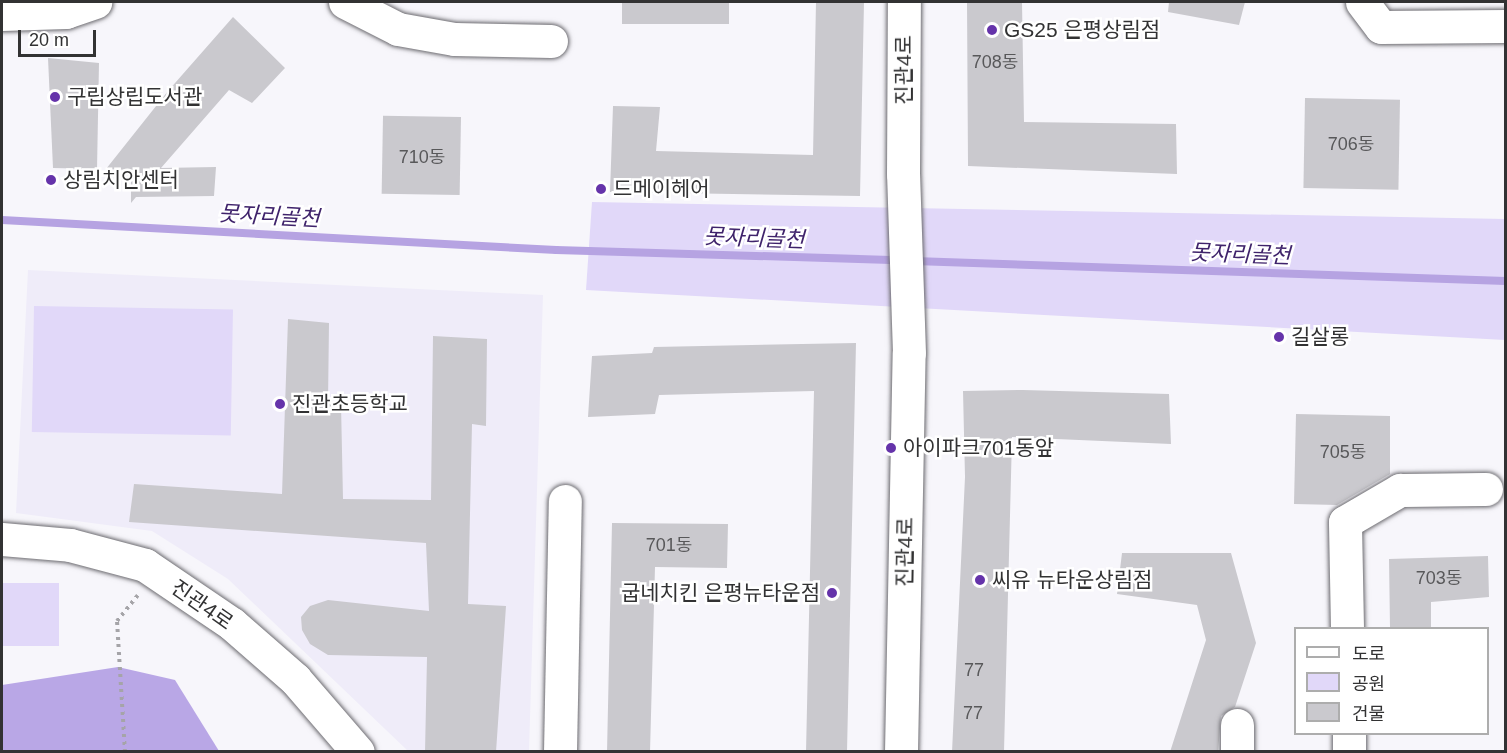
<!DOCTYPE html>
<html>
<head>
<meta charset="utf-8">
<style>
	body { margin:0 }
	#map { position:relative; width:1507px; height:753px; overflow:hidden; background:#f7f6fb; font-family:Arial,"Noto Sans KR",sans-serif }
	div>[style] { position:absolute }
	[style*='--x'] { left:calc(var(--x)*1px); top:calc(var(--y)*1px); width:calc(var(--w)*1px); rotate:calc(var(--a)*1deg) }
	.built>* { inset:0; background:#efecf9 }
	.green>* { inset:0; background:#e1d8f9; transform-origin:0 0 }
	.forest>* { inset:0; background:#b9a7e6 }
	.stream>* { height:8px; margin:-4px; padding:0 4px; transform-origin:4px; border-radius:4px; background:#b6a3e2 }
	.building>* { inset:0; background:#cac9ce; transform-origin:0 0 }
	.path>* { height:4px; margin-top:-2px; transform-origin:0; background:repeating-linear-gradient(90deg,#a5a4a8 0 3px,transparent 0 7.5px) }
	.roads { filter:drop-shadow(0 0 2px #6d6c71) drop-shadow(0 0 2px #6d6c71) }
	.minor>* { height:33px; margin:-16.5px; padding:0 16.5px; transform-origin:16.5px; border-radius:16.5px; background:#fff }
	.dots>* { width:16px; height:16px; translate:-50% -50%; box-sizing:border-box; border:3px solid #fff; border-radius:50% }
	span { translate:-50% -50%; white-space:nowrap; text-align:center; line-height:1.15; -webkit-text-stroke:5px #fff; paint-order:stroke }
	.number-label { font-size:18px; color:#58585a }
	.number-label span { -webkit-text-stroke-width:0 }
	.poi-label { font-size:21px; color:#323233 }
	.left { translate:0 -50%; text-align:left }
	.right { translate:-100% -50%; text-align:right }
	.street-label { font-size:21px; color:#323233 }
	.water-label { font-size:22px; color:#3f236b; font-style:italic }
	.frame { position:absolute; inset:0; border:3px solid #323233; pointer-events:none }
	.legend { position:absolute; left:1294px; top:627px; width:195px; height:108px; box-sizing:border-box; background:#fff; border:2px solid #adadad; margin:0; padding:8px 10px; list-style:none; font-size:18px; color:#323233 }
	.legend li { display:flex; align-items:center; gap:12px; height:30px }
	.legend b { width:30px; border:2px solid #adadad }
	.scale { position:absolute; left:18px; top:30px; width:78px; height:27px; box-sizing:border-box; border:3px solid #323233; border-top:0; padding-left:8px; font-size:18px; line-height:21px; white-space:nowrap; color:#323233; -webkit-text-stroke:4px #fff; paint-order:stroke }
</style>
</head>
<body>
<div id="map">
	<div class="built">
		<i style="clip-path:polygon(28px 270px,543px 295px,529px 751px,408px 751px,228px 579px,152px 531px,16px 513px)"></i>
	</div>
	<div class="green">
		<i style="clip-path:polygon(592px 202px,1505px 219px,1505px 340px,586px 290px)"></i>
		<i style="left:34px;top:306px;width:199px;height:126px;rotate:1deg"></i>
		<i style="left:59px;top:583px;width:63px;height:57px;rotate:90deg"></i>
	</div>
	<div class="forest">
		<i style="clip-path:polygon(118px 667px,175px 680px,219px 751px,2px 751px,2px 685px)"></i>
	</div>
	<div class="stream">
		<i style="--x:2;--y:220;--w:555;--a:3.1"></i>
		<i style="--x:556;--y:250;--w:343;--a:1.7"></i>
		<i style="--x:914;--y:261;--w:592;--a:1.93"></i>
	</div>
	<div class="building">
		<i style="left:622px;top:2px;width:107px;height:22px"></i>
		<i style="clip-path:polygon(816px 2px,864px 2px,860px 196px,610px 192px,613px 106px,660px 107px,656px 151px,813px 155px)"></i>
		<i style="clip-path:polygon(967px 2px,1022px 2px,1024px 122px,1176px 124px,1177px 174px,968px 166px)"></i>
		<i style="clip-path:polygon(1169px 2px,1245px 2px,1239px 25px,1168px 12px)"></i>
		<i style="clip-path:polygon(233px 17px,285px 68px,252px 103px,229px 90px,161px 168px,216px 167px,214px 196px,136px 197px,131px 203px,131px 170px,106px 169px,168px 91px)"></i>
		<i style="clip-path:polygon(48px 58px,99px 63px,97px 169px,53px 168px)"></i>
		<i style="left:1305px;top:98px;width:95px;height:90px;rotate:1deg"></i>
		<i style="left:461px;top:117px;width:78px;height:78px;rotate:91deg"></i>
		<i style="clip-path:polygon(288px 319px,329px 323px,328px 403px,341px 404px,343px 499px,431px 500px,433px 336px,487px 339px,486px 426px,472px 424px,468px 604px,506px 606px,496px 752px,425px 752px,427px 657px,328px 655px,310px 644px,302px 630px,301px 617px,310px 606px,328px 600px,429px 611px,426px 543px,129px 522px,134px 484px,282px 494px)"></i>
		<i style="clip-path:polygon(856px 343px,847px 752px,806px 752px,814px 391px,659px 395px,655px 414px,588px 417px,592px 356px,652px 353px,654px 347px)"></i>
		<i style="clip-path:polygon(1023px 390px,1169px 394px,1171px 444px,1012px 437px,1004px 752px,952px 752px,965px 477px,963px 391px)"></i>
		<i style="clip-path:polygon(1296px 414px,1390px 416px,1390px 474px,1337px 505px,1294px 504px)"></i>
		<i style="clip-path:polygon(612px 523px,728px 524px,727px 568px,655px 567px,650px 752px,607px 752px)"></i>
		<i style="clip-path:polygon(1122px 553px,1231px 553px,1256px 643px,1235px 707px,1221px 716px,1218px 752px,1170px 752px,1206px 640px,1197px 605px,1117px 594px)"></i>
		<i style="clip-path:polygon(1488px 556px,1489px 597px,1431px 602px,1431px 628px,1390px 628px,1389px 559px)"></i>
	</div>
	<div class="path">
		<i style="--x:125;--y:752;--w:131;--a:-93.5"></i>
		<i style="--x:117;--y:621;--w:33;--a:-51"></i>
	</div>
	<div class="roads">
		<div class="minor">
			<i style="--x:345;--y:2;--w:59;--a:27"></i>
			<i style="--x:398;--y:29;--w:57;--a:10.1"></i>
			<i style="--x:454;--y:39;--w:97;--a:1.2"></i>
			<i style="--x:1362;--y:2;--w:31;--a:53"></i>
			<i style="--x:1381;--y:27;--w:125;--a:-0.5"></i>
			<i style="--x:2;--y:14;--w:64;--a:-1.8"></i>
			<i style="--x:66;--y:12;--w:31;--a:-19"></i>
			<i style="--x:2;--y:539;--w:68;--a:5"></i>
			<i style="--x:70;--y:545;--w:78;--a:14.9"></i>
			<i style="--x:145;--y:565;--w:105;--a:34.1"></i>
			<i style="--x:232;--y:624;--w:84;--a:41.1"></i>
			<i style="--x:295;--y:679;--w:96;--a:49.2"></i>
			<i style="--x:1347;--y:628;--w:106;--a:-91.1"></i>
			<i style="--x:1345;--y:522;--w:64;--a:-30.2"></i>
			<i style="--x:1400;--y:490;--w:86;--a:-0.7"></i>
			<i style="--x:1237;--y:725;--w:27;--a:90"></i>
			<i style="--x:1349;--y:734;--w:18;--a:90"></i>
			<i style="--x:560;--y:752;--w:251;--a:-88.9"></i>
			<i style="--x:901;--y:752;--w:399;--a:-88.9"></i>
			<i style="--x:909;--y:353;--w:179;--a:-91.9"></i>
			<i style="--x:903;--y:174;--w:172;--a:-89.7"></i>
		</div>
	</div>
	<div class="dots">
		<i style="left:992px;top:30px;background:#6533aa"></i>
		<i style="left:55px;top:97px;background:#6533aa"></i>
		<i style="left:51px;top:180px;background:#6533aa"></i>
		<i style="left:601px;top:189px;background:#6533aa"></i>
		<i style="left:1279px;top:337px;background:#6533aa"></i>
		<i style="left:280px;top:404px;background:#6533aa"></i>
		<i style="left:891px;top:448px;background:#6533aa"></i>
		<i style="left:980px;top:580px;background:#6533aa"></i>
		<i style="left:832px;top:593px;background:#6533aa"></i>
	</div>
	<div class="number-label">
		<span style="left:995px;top:62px">708동</span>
		<span style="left:1351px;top:144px">706동</span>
		<span style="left:422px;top:157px">710동</span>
		<span style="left:1343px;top:452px">705동</span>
		<span style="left:669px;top:545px">701동</span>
		<span style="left:1439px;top:578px">703동</span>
		<span style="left:974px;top:670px">77</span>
		<span style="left:973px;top:713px">77</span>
	</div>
	<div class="poi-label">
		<span class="left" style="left:1004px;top:30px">GS25 은평상림점</span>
		<span class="left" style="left:67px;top:97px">구립상립도서관</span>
		<span class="left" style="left:63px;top:180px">상림치안센터</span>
		<span class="left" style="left:613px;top:189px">드메이헤어</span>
		<span class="left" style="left:1291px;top:337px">길살롱</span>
		<span class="left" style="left:292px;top:404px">진관초등학교</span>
		<span class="left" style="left:903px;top:448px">아이파크701동앞</span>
		<span class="left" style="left:992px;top:580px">씨유 뉴타운상림점</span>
		<span class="right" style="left:820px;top:593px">굽네치킨 은평뉴타운점</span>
	</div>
	<div class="street-label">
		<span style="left:904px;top:70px;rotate:-90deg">진관4로</span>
		<span style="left:905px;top:552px;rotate:-89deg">진관4로</span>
		<span style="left:202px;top:605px;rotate:35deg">진관4로</span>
	</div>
	<div class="water-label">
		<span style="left:269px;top:216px;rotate:3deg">못자리골천</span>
		<span style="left:754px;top:238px;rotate:2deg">못자리골천</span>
		<span style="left:1240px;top:254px;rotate:2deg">못자리골천</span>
	</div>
	<div class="frame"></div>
	<ul class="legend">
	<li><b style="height:8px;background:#fff"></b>도로</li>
	<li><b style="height:16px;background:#e1d8f9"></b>공원</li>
	<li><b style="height:16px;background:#cac9ce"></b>건물</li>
	</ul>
	<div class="scale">20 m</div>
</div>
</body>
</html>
